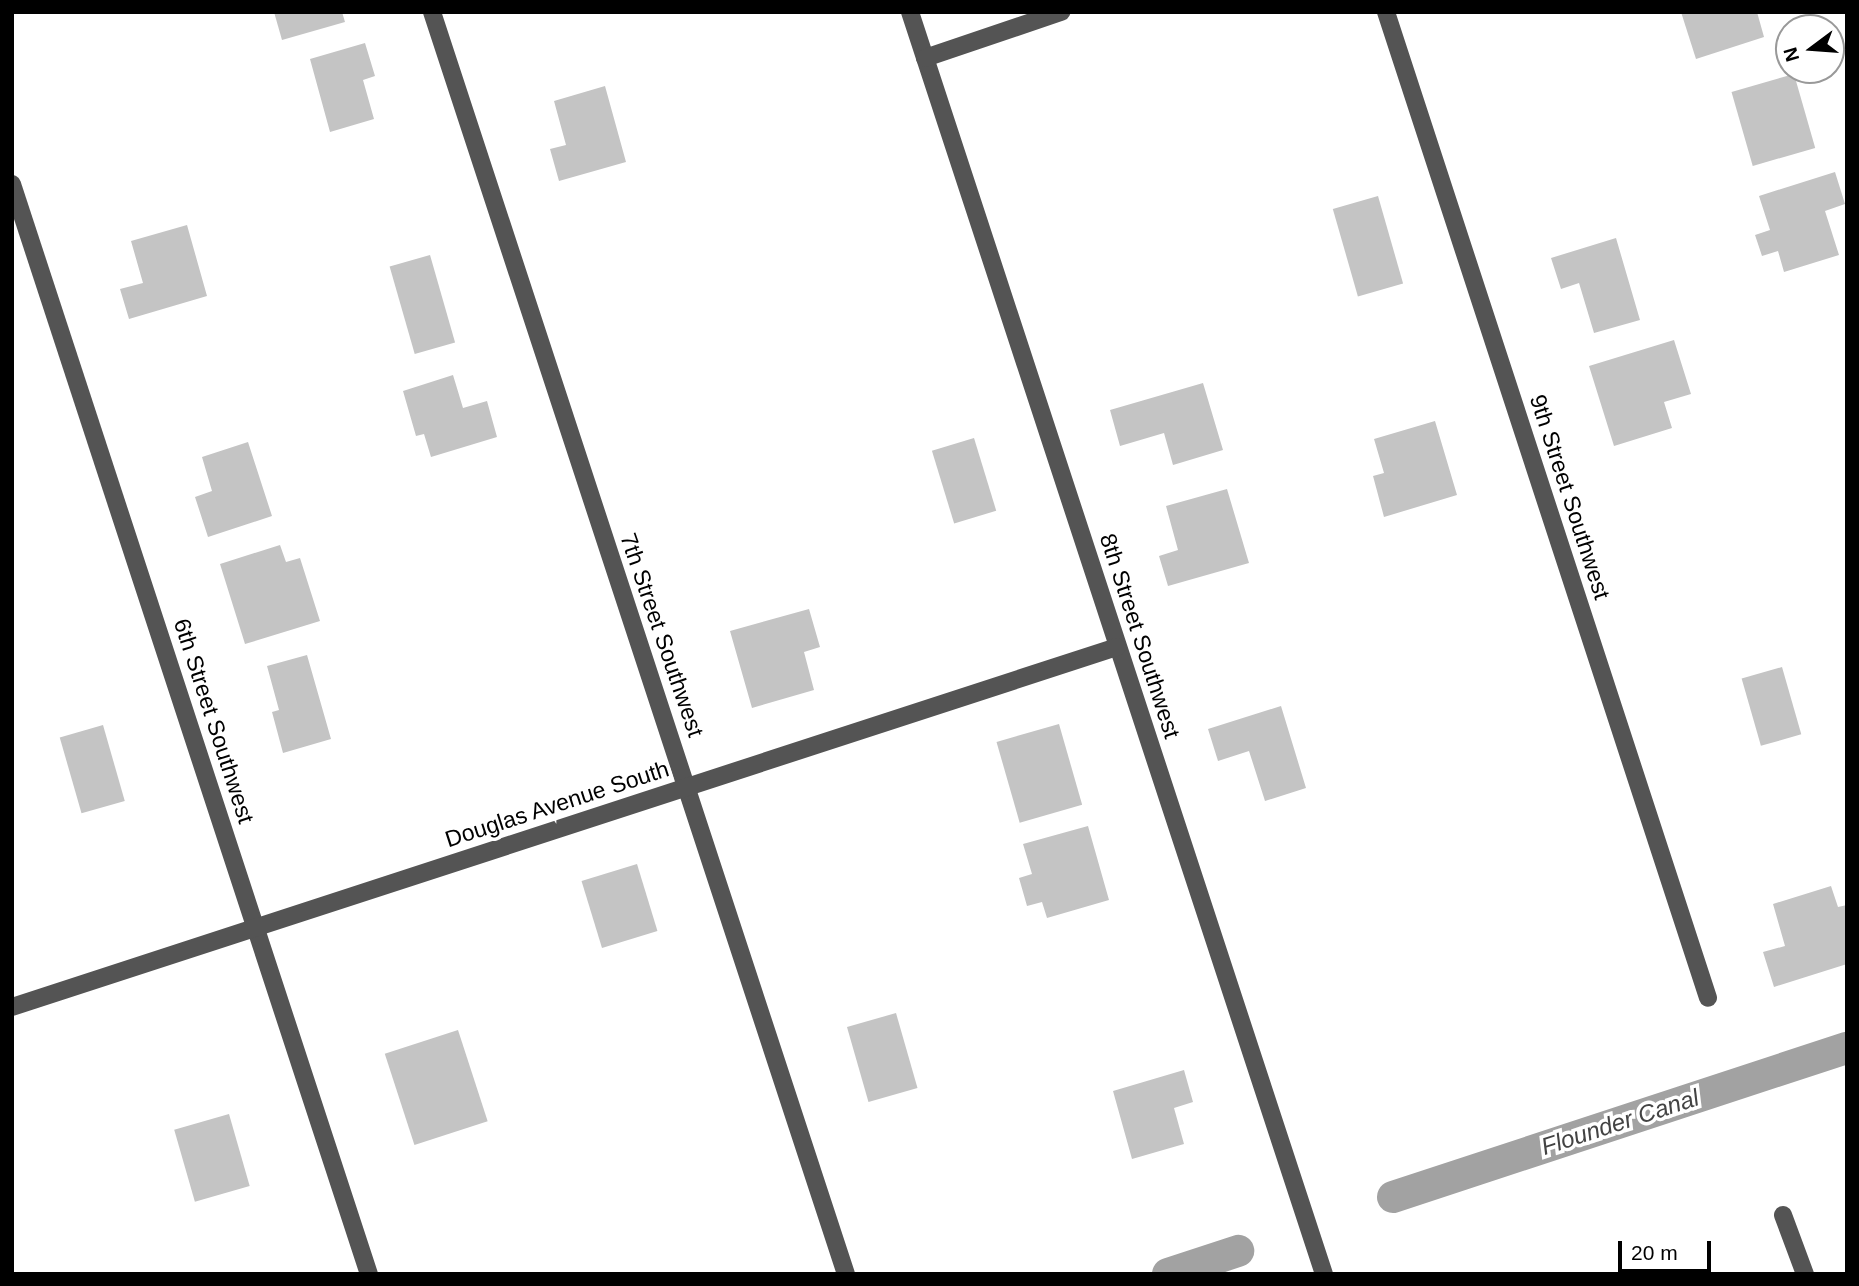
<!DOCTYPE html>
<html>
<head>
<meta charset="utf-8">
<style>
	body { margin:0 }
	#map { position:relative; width:1859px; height:1286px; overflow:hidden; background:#fff; font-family:Helvetica,sans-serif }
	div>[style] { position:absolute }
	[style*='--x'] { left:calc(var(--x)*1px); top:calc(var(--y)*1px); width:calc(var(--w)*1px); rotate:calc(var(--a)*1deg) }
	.canal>* { height:32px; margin:-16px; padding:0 16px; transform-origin:16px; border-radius:16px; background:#a2a2a2 }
	.building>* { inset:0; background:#c4c4c4; transform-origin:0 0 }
	.minor>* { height:18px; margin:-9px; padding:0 9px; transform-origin:9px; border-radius:9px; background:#545454 }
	span { translate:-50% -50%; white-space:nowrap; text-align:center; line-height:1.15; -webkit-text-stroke:7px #fff; paint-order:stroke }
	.street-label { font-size:23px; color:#000 }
	.water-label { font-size:24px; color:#434343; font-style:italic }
	.frame { position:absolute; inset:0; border:14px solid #000; pointer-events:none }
	.north { position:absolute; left:1775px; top:14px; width:70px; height:70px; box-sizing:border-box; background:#fff; border:2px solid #999; border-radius:50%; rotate:254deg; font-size:19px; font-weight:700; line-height:28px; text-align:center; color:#000 }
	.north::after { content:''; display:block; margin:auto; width:24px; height:32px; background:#000; clip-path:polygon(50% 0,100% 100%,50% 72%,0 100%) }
	.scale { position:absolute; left:1618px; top:1241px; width:93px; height:32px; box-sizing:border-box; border:4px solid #000; border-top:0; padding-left:9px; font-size:21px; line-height:24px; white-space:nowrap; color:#000; -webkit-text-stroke:5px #fff; paint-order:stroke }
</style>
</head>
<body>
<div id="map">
	<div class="canal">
		<i style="--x:1393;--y:1197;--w:478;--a:-18.2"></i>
		<i style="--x:1168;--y:1274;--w:74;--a:-18.2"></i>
	</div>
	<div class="building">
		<i style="clip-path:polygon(274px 12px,342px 12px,345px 22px,282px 40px)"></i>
		<i style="clip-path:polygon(1681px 12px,1757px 12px,1764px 37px,1696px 59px)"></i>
		<i style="clip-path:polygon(365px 43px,375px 76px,363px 80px,374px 119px,330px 132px,310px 59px)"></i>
		<i style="left:1794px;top:74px;width:77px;height:65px;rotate:74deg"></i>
		<i style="clip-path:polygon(605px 86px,626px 162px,559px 181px,550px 149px,566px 145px,554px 101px)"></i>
		<i style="clip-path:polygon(1835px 172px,1845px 204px,1825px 211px,1839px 255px,1784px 272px,1778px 251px,1762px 256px,1755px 235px,1770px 230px,1759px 196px)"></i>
		<i style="left:1378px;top:196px;width:91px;height:47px;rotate:74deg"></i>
		<i style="clip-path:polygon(187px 225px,207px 296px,129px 319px,120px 289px,143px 283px,131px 241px)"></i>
		<i style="clip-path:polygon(1616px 238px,1640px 320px,1594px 333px,1579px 283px,1561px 289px,1551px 258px)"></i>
		<i style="left:430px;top:255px;width:91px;height:42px;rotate:74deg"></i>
		<i style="clip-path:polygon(1674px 340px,1691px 394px,1664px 402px,1672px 428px,1614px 446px,1589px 366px)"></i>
		<i style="clip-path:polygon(453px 375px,463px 408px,487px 401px,497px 437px,431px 457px,424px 434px,416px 436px,403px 391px)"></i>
		<i style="clip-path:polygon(1203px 383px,1223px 450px,1173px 465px,1164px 433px,1120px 446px,1110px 410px)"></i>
		<i style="clip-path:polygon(1435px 421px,1457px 495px,1384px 517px,1373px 476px,1384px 473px,1374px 439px)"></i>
		<i style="left:974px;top:438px;width:76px;height:44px;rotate:73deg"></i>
		<i style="clip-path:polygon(248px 442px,272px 516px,208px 537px,195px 497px,212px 491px,202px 457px)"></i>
		<i style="clip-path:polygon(1227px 489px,1249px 563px,1168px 586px,1159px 556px,1178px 550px,1166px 506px)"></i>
		<i style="clip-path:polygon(280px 545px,286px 562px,300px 558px,320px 621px,245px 644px,220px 564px)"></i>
		<i style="clip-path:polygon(809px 609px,820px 647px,804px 652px,814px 690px,752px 708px,730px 631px)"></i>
		<i style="clip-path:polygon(307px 655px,331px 739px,283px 753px,272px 712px,279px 710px,267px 666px)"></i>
		<i style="left:1782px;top:667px;width:70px;height:42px;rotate:74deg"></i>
		<i style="clip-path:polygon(1281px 706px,1306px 788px,1265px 801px,1249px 751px,1218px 761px,1208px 729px)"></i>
		<i style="left:1059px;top:724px;width:84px;height:65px;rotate:74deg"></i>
		<i style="left:103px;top:725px;width:79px;height:45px;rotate:74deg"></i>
		<i style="clip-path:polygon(1088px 826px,1109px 900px,1047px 918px,1042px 902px,1027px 906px,1019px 878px,1032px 874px,1023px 844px)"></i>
		<i style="left:637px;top:864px;width:70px;height:58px;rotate:73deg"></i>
		<i style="clip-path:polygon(1831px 886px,1838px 907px,1847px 905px,1847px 964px,1774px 987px,1763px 952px,1785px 946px,1773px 904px)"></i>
		<i style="left:896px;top:1013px;width:78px;height:51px;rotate:74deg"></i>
		<i style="left:458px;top:1030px;width:96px;height:77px;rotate:72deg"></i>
		<i style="clip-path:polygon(1184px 1070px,1193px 1102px,1174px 1108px,1184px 1144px,1132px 1159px,1113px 1091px)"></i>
		<i style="left:229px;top:1114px;width:75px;height:57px;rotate:74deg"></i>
	</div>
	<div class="minor">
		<i style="--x:432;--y:12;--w:1328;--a:71.84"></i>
		<i style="--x:910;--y:12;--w:1328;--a:71.84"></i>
		<i style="--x:1386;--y:12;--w:1037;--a:71.91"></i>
		<i style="--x:925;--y:58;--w:144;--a:-18.7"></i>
		<i style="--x:12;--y:184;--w:1147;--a:71.87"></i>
		<i style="--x:12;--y:1007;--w:1162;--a:-18.05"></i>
		<i style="--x:1783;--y:1215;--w:63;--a:69.6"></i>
	</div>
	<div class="street-label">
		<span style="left:1570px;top:497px;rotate:72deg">9th Street Southwest</span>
		<span style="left:662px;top:635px;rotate:71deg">7th Street Southwest</span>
		<span style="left:1140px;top:636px;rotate:72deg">8th Street Southwest</span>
		<span style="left:214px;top:721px;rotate:72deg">6th Street Southwest</span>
		<span style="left:557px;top:804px;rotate:-18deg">Douglas Avenue South</span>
	</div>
	<div class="water-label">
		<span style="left:1620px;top:1122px;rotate:-18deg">Flounder Canal</span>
	</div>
	<div class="frame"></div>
	<div class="north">N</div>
	<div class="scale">20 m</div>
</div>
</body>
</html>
